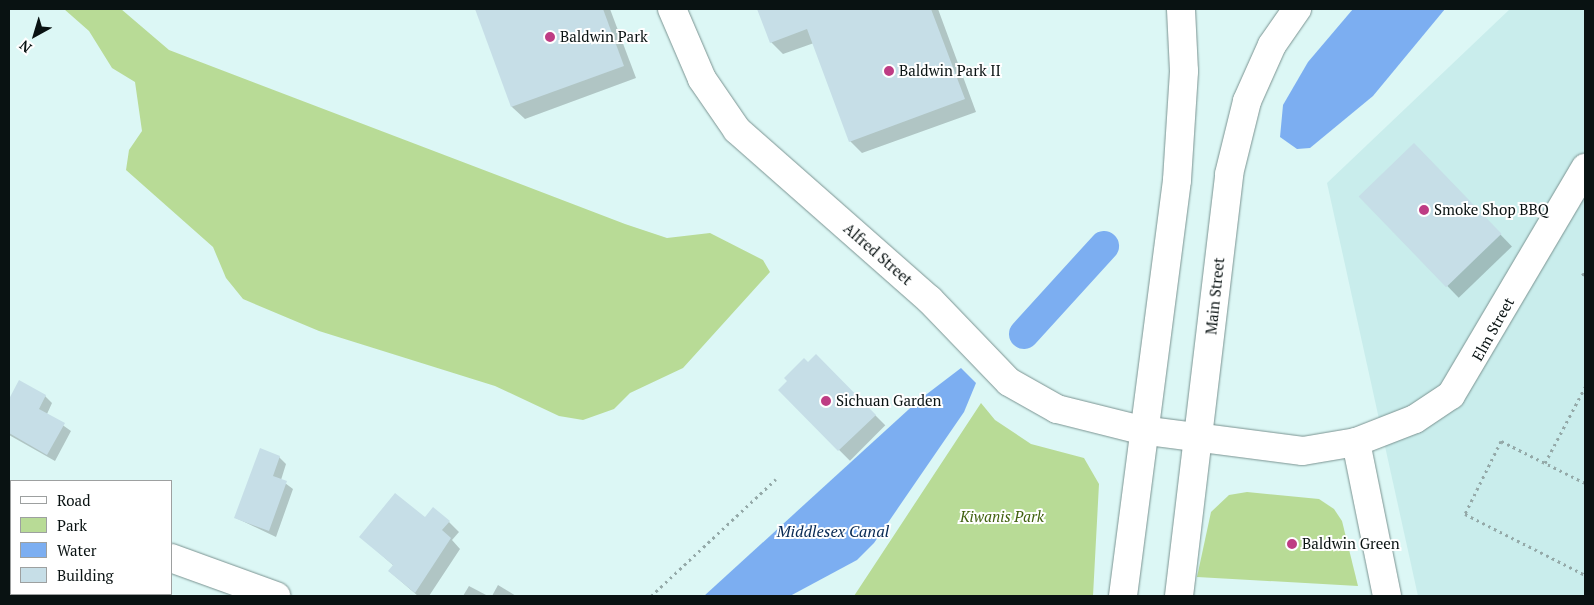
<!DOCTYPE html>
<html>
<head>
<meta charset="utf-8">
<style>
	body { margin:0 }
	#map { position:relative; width:1594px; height:605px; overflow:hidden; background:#dcf7f5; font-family:"PT Serif",serif }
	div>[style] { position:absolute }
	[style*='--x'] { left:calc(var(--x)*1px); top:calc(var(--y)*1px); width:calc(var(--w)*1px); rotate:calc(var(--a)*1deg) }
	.built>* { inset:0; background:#c9edec }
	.green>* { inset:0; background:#b8db96 }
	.water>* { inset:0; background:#7caef1 }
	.shadow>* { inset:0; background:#0003; transform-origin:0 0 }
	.canal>* { height:30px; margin:-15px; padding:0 15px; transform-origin:15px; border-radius:15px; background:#7caef1 }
	.building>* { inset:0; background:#c6dee7; transform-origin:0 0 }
	.path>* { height:3px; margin-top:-1.5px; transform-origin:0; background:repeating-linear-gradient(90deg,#94a9a8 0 2.5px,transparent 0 6.5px) }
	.roads { filter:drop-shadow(0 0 1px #7a9391) drop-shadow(0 0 1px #7a9391) }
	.minor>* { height:28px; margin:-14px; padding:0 14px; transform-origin:14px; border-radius:14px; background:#fff }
	.tertiary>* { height:28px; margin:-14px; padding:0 14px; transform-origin:14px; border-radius:14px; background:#fff }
	.secondary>* { height:28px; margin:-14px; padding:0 14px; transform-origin:14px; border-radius:14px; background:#fff }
	.dots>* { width:14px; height:14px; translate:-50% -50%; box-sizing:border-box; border:2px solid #fff; border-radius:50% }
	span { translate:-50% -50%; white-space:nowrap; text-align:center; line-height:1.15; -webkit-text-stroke:4px #fff; paint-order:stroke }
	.poi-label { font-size:15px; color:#091212 }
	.left { translate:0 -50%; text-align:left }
	.street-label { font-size:15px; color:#091212 }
	.park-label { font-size:15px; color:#40610f; font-style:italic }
	.water-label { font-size:16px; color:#072953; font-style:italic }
	.frame { position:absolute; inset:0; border:10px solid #091212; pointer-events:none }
	.legend { position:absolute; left:10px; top:480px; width:162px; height:115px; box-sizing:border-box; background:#fff; border:1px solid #9da0a0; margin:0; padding:6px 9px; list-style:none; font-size:15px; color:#091212 }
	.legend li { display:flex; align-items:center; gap:10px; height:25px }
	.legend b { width:25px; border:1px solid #9da0a0 }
	.north { position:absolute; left:10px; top:10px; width:50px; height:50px; -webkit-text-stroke:4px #fff; paint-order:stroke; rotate:219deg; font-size:14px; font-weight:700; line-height:20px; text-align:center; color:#091212 }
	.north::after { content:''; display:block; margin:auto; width:18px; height:22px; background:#091212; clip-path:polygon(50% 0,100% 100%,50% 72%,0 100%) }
</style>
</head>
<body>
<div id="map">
	<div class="built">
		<i style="clip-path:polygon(1510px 9px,1585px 9px,1585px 596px,1418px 596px,1327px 183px)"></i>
	</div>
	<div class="green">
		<i style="clip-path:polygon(64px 9px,121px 9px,169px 50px,625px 224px,667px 238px,710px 233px,763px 260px,770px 272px,683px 368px,630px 393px,614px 409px,583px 420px,559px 416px,495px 386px,319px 331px,243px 299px,226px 278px,213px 247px,126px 170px,129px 150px,142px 131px,135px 82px,112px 68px,89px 31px)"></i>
		<i style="clip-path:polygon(981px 403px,995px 420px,1031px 444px,1084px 458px,1099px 484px,1093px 596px,854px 596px)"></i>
		<i style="clip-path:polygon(1247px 492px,1319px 499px,1334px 509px,1342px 521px,1358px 586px,1197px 577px,1211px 512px,1229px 495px)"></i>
	</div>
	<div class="water">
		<i style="clip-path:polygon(1353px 9px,1445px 9px,1373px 96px,1310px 148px,1297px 149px,1280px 137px,1283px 105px,1308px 62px)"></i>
		<i style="clip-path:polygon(961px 368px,976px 383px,964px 412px,874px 543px,857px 560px,790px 596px,704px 596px,919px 400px)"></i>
	</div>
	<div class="shadow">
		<i style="clip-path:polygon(476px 9px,610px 9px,636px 78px,525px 119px,512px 107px)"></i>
		<i style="clip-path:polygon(758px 9px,938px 9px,976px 112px,862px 153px,850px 141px,814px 43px,783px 54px,771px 42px)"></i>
		<i style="left:1414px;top:145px;width:141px;height:74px;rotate:46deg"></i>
		<i style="left:816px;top:356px;width:98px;height:50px;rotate:45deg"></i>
		<i style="clip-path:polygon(20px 382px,45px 396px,52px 403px,47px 414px,71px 431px,55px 461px,9px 435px,9px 402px)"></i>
		<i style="clip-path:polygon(279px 457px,286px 464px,281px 480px,293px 489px,276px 537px,236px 518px)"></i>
		<i style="clip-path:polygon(425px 519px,449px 522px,459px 532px,452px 540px,460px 549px,429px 596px,418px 596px,389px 571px,394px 566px,361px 537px)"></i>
		<i style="clip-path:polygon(9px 573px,11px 594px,19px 596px,9px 596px)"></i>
		<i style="clip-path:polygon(498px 585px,516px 596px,492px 596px)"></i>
		<i style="clip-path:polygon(469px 586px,488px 596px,463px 596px)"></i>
		<i style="clip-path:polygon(50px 594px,63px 594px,61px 596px)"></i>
	</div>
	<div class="canal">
		<i style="--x:1024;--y:334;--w:119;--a:-47.7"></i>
	</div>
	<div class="building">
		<i style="clip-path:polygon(475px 9px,603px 9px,624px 66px,511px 107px)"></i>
		<i style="clip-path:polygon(757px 9px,931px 9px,965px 99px,849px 142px,807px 29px,770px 43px)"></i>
		<i style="left:1414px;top:143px;width:126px;height:77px;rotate:46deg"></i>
		<i style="clip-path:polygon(816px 354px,876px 415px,838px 451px,778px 390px,787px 381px,784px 378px,804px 358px,808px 362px)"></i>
		<i style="clip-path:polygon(19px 380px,46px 395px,39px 409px,65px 423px,47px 455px,9px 433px,9px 399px)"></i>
		<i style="clip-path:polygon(260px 448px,280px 456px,273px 476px,287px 481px,269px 531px,234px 518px)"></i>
		<i style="clip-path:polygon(395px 493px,425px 517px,433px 507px,450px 521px,442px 530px,451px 538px,415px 593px,388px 571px,393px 565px,359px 537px)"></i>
	</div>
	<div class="path">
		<i style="--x:1582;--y:275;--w:4;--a:-34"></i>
		<i style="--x:1545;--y:463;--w:86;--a:-62.2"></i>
		<i style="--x:1585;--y:483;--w:94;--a:-153.4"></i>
		<i style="--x:1501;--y:441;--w:81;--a:116.3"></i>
		<i style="--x:1465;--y:514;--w:135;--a:26.9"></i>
		<i style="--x:651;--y:596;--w:171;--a:-43.1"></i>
	</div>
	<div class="roads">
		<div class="minor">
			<i style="--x:672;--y:9;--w:76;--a:66.8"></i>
			<i style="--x:702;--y:79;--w:62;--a:55.5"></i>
			<i style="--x:737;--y:130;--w:256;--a:41.4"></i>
			<i style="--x:929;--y:299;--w:115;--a:46.1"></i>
			<i style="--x:1009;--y:382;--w:55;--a:29.4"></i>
			<i style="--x:1057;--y:409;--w:87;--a:14"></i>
			<i style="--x:1356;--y:442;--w:63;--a:-21.3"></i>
			<i style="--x:1415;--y:419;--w:43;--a:-33.7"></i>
			<i style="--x:1451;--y:395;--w:264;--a:-59.4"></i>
			<i style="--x:9;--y:499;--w:2;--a:27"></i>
			<i style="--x:171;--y:558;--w:112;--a:19.9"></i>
		</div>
		<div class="tertiary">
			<i style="--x:1141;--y:430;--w:163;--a:7.4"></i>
			<i style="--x:1303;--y:451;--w:54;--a:-9.6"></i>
			<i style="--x:1356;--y:442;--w:157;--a:78.6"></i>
		</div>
		<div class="secondary">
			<i style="--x:1123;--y:596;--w:419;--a:-82.6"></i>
			<i style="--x:1177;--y:180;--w:109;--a:-86.3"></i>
			<i style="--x:1184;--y:71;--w:62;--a:-92.8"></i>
			<i style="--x:1179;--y:596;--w:425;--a:-83.2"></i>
			<i style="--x:1229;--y:174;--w:75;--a:-76.1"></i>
			<i style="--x:1247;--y:101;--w:61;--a:-65.9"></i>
			<i style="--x:1272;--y:45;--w:44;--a:-55.2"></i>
		</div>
	</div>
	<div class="dots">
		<i style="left:550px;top:37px;background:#be3c84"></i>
		<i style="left:889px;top:71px;background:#be3c84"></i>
		<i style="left:1424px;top:210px;background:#be3c84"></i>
		<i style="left:826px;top:401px;background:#be3c84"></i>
		<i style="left:1292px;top:544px;background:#be3c84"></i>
	</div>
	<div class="poi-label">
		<span class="left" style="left:560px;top:37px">Baldwin Park</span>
		<span class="left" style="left:899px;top:71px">Baldwin Park II</span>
		<span class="left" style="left:1434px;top:210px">Smoke Shop BBQ</span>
		<span class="left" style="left:836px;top:401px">Sichuan Garden</span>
		<span class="left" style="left:1302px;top:544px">Baldwin Green</span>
	</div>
	<div class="street-label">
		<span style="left:878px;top:254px;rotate:41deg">Alfred Street</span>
		<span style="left:1215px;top:296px;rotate:-84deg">Main Street</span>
		<span style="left:1493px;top:329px;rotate:-61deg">Elm Street</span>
	</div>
	<div class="park-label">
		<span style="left:1002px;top:517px">Kiwanis Park</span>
	</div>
	<div class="water-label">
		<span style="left:833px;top:531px">Middlesex Canal</span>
	</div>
	<div class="frame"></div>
	<ul class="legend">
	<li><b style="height:6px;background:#fff"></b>Road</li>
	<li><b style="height:14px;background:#b8db96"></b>Park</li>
	<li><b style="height:14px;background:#7caef1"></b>Water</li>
	<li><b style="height:14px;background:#c6dee7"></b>Building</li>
	</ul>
	<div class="north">N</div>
</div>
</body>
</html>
